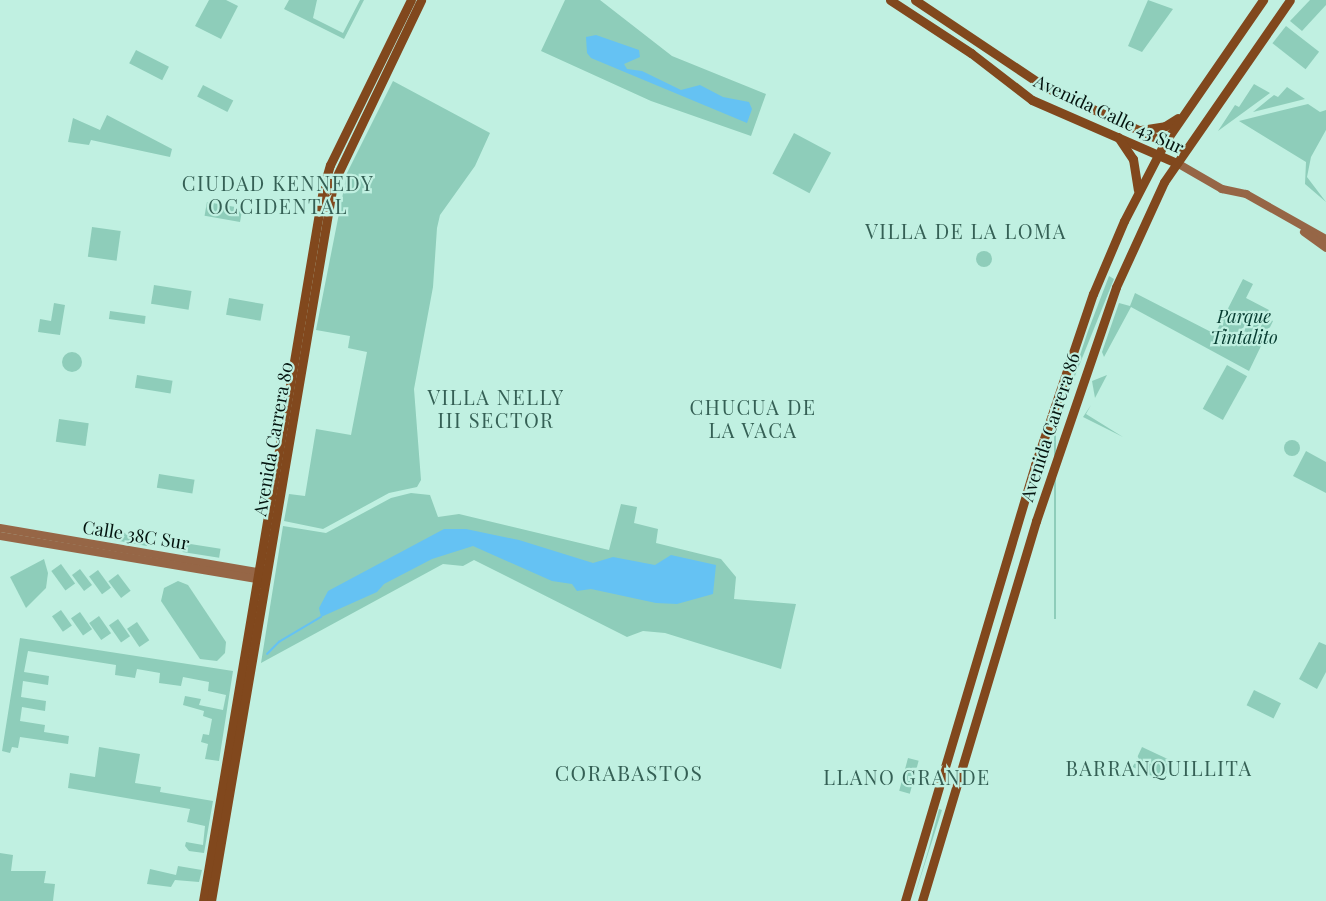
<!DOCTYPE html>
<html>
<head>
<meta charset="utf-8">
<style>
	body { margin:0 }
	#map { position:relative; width:1326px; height:901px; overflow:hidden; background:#c0f0e1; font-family:"Playfair Display",serif }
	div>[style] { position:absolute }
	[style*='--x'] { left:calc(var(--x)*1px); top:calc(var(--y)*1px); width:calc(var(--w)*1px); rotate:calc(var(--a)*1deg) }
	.green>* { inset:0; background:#8ecdba; transform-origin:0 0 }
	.round { border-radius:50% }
	.water>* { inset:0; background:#65c2f3 }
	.stream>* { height:1.5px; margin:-0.75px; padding:0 0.75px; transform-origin:0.75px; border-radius:0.75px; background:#65c2f3 }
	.secondary>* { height:8px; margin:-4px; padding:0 4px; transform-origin:4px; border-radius:4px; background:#966646 }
	.primary>* { height:9px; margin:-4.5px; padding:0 4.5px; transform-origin:4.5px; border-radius:4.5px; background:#81481d }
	span { translate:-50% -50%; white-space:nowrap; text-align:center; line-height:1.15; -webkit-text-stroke:4.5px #c0f0e1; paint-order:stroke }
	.street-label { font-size:18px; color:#03130e }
	.park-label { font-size:18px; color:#063c31; font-style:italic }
	.neighbourhood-label { font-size:20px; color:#356055; letter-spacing:1.5px }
	.quarter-label { font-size:21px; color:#356055; letter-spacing:1.5px }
</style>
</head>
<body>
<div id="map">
	<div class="green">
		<i style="clip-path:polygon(209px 0,226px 0,238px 6px,221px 39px,195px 26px)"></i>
		<i style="clip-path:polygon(289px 0,317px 0,313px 18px,343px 33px,360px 0,364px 0,344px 39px,284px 9px)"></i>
		<i style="clip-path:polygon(565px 0,600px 0,672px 56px,766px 94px,751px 136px,651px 101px,541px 51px)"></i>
		<i style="clip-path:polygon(1148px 0,1173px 9px,1142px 52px,1128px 46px)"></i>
		<i style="clip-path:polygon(1310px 0,1326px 0,1326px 5px,1302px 31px,1290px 21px)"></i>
		<i style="left:1286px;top:26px;width:42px;height:22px;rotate:38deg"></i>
		<i style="left:136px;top:50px;width:37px;height:15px;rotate:27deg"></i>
		<i style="clip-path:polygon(393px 81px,490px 133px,475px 166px,440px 215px,437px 228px,433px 287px,414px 389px,421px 480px,417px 487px,389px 493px,323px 529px,284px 521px,289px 494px,305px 496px,316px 429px,351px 435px,367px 352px,348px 348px,350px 336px,316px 330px,347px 173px)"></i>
		<i style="clip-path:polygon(1254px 84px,1270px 93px,1218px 131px,1235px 105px,1239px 107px)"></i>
		<i style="left:203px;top:85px;width:34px;height:13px;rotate:27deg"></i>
		<i style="clip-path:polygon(1287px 87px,1305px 99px,1253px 112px,1274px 95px,1278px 97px)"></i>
		<i style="clip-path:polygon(1308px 104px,1320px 112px,1326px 110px,1326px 130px,1311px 157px,1307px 177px,1326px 202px,1305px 184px,1306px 162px,1239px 121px)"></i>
		<i style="clip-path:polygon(107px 115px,172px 149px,170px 157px,91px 140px,89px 145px,68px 142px,73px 118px,100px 130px)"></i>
		<i style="left:794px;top:133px;width:42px;height:46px;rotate:28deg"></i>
		<i style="left:207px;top:202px;width:36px;height:14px;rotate:10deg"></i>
		<i style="left:92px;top:227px;width:29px;height:30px;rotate:8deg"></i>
		<i class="round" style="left:976px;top:251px;width:16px;height:16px"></i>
		<i style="clip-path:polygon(1109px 276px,1114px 279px,1064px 403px,1088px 331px)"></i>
		<i style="clip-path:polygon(1243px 279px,1253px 284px,1246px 298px,1269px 310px,1266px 317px,1273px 321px,1249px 371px,1131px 307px,1104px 357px,1102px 352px,1119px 303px,1130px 306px,1135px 293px,1215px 334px)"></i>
		<i style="left:154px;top:285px;width:38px;height:19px;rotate:9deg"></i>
		<i style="left:229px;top:298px;width:35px;height:17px;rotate:10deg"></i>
		<i style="clip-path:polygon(54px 303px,65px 305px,60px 335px,38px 332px,40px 319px,51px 321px)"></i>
		<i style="left:110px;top:311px;width:36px;height:8px;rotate:8deg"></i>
		<i class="round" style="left:62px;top:352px;width:20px;height:20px"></i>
		<i style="left:1227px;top:365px;width:23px;height:50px;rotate:29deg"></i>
		<i style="left:137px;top:375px;width:36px;height:13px;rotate:9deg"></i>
		<i style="clip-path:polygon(1107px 375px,1095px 398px,1092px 381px)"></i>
		<i style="clip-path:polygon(1091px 405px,1086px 414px,1123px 437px,1083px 417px)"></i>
		<i style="left:59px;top:419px;width:30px;height:23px;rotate:8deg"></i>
		<i style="left:1054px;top:432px;width:2px;height:187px"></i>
		<i class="round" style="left:1284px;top:440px;width:16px;height:16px"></i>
		<i style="clip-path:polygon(1306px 451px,1326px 462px,1326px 493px,1293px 476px)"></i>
		<i style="left:159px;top:474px;width:36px;height:14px;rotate:9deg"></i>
		<i style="clip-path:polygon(411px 493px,430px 495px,438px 517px,459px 514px,609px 550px,621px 504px,637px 507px,634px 523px,658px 529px,656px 543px,721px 559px,736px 577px,734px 599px,796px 604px,781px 669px,665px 633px,643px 631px,627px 637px,474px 560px,463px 566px,443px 564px,261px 663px,283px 526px,326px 533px,391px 498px)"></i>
		<i style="left:114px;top:531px;width:35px;height:9px;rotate:10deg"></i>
		<i style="left:184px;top:543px;width:37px;height:9px;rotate:9deg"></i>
		<i style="clip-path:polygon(44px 559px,48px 573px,46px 588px,26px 608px,10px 577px)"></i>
		<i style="left:61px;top:564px;width:24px;height:12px;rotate:54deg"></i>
		<i style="left:80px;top:569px;width:20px;height:10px;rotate:53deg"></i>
		<i style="left:98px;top:570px;width:22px;height:11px;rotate:54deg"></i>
		<i style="left:118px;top:574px;width:21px;height:12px;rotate:53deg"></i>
		<i style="clip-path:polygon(178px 581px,188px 585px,226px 642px,225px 653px,217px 661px,200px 659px,161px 601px,164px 588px)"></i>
		<i style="left:61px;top:610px;width:19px;height:11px;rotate:55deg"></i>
		<i style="left:80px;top:612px;width:21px;height:11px;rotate:55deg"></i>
		<i style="left:99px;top:616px;width:21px;height:12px;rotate:55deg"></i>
		<i style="left:118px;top:619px;width:21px;height:11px;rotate:55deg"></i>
		<i style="left:137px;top:622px;width:22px;height:12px;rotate:56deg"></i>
		<i style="clip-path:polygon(20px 638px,233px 671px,219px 761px,205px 759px,208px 744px,201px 742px,203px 734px,209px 735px,212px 719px,203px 716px,204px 711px,183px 705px,185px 696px,201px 699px,199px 705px,223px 710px,226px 695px,208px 691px,209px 682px,183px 677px,181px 686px,159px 683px,160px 673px,137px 669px,135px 678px,115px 675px,116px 665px,28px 651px,24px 672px,49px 676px,48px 685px,23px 681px,21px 697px,46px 701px,45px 711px,22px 707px,20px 721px,45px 725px,44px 732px,69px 736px,68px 744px,20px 737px,18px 748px,12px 747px,10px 753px,2px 751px)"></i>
		<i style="clip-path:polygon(1319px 642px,1326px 645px,1326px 672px,1317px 689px,1299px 679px)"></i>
		<i style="left:1254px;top:690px;width:30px;height:17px;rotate:26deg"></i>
		<i style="clip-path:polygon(99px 747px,140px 754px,135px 783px,161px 787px,160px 792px,213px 801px,204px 853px,189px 851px,185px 846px,186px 842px,203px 845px,205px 826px,187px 822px,190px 809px,68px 788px,70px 773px,95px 777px)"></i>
		<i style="left:1142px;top:747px;width:33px;height:22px;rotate:25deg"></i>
		<i style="left:908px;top:758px;width:11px;height:34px;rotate:15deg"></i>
		<i style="clip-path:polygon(939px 809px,942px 810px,913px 901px,928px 851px)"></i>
		<i style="clip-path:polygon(0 853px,13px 855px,11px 871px,46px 871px,44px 883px,55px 884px,53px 901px,0 901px)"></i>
		<i style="clip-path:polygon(178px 866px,202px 870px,199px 882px,175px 880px,171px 887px,147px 884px,150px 869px,176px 875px)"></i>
	</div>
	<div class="water">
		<i style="clip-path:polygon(596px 35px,639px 50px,640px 57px,624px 64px,627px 69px,642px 71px,681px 90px,700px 85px,723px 97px,749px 102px,752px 109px,747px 123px,591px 58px,587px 53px,586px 37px)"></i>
		<i style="clip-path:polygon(444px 529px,466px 529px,519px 540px,593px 563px,613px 557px,655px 565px,671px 555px,716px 565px,713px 594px,677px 604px,656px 603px,591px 589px,577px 591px,572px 584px,552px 581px,473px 546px,432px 559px,384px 584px,377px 592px,321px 617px,319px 608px,328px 591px)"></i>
	</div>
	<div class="stream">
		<i style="--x:267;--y:654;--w:17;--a:-45"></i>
		<i style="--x:279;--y:642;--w:49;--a:-30.8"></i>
	</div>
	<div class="secondary">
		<i style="--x:1177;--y:163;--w:52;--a:30"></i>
		<i style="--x:1222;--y:189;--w:25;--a:12"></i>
		<i style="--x:1246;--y:194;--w:92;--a:29.4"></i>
		<i style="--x:1304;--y:232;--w:27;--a:36"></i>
		<i style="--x:0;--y:528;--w:267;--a:9.7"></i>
		<i style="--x:0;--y:536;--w:266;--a:9.5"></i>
	</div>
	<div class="primary">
		<i style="--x:890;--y:0;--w:97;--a:33.2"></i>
		<i style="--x:971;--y:53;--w:77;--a:37.6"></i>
		<i style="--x:1032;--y:100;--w:158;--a:23.5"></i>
		<i style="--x:915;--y:0;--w:156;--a:33.8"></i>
		<i style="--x:1045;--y:87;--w:153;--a:24.7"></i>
		<i style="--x:1141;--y:130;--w:24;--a:-9"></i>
		<i style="--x:1165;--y:126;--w:15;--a:-32"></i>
		<i style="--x:1118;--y:137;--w:27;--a:56"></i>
		<i style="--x:1133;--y:159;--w:31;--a:81"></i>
		<i style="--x:203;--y:901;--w:722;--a:-80.43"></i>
		<i style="--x:323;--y:189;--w:25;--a:-74"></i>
		<i style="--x:330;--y:165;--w:184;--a:-63.9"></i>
		<i style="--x:211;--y:901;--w:727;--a:-80.34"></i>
		<i style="--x:333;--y:184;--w:204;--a:-64.4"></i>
		<i style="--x:905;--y:901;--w:455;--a:-73.4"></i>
		<i style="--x:1035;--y:465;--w:181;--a:-71.3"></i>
		<i style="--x:1093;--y:294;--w:79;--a:-67"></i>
		<i style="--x:1124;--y:221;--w:89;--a:-62.6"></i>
		<i style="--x:1165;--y:142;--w:173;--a:-55.4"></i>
		<i style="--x:922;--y:901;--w:397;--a:-73.3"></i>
		<i style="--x:1036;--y:521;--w:247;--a:-71.1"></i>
		<i style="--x:1116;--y:287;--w:115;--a:-65.4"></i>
		<i style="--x:1164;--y:182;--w:221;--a:-55.3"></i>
	</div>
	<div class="street-label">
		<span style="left:1109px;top:114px;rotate:25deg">Avenida Calle 43 Sur</span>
		<span style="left:1050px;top:427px;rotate:-72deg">Avenida Carrera 86</span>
		<span style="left:273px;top:439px;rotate:-80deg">Avenida Carrera 80</span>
		<span style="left:136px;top:535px;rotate:9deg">Calle 38C Sur</span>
	</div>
	<div class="park-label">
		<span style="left:1244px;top:327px">Parque<br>Tintalito</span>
	</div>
	<div class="neighbourhood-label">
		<span style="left:278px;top:194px">CIUDAD KENNEDY<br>OCCIDENTAL</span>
		<span style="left:966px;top:230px">VILLA DE LA LOMA</span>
		<span style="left:496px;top:408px">VILLA NELLY<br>III SECTOR</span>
		<span style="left:753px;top:418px">CHUCUA DE<br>LA VACA</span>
		<span style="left:1159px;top:767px">BARRANQUILLITA</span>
		<span style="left:907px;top:776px">LLANO GRANDE</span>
	</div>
	<div class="quarter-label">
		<span style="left:629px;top:772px">CORABASTOS</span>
	</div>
</div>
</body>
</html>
